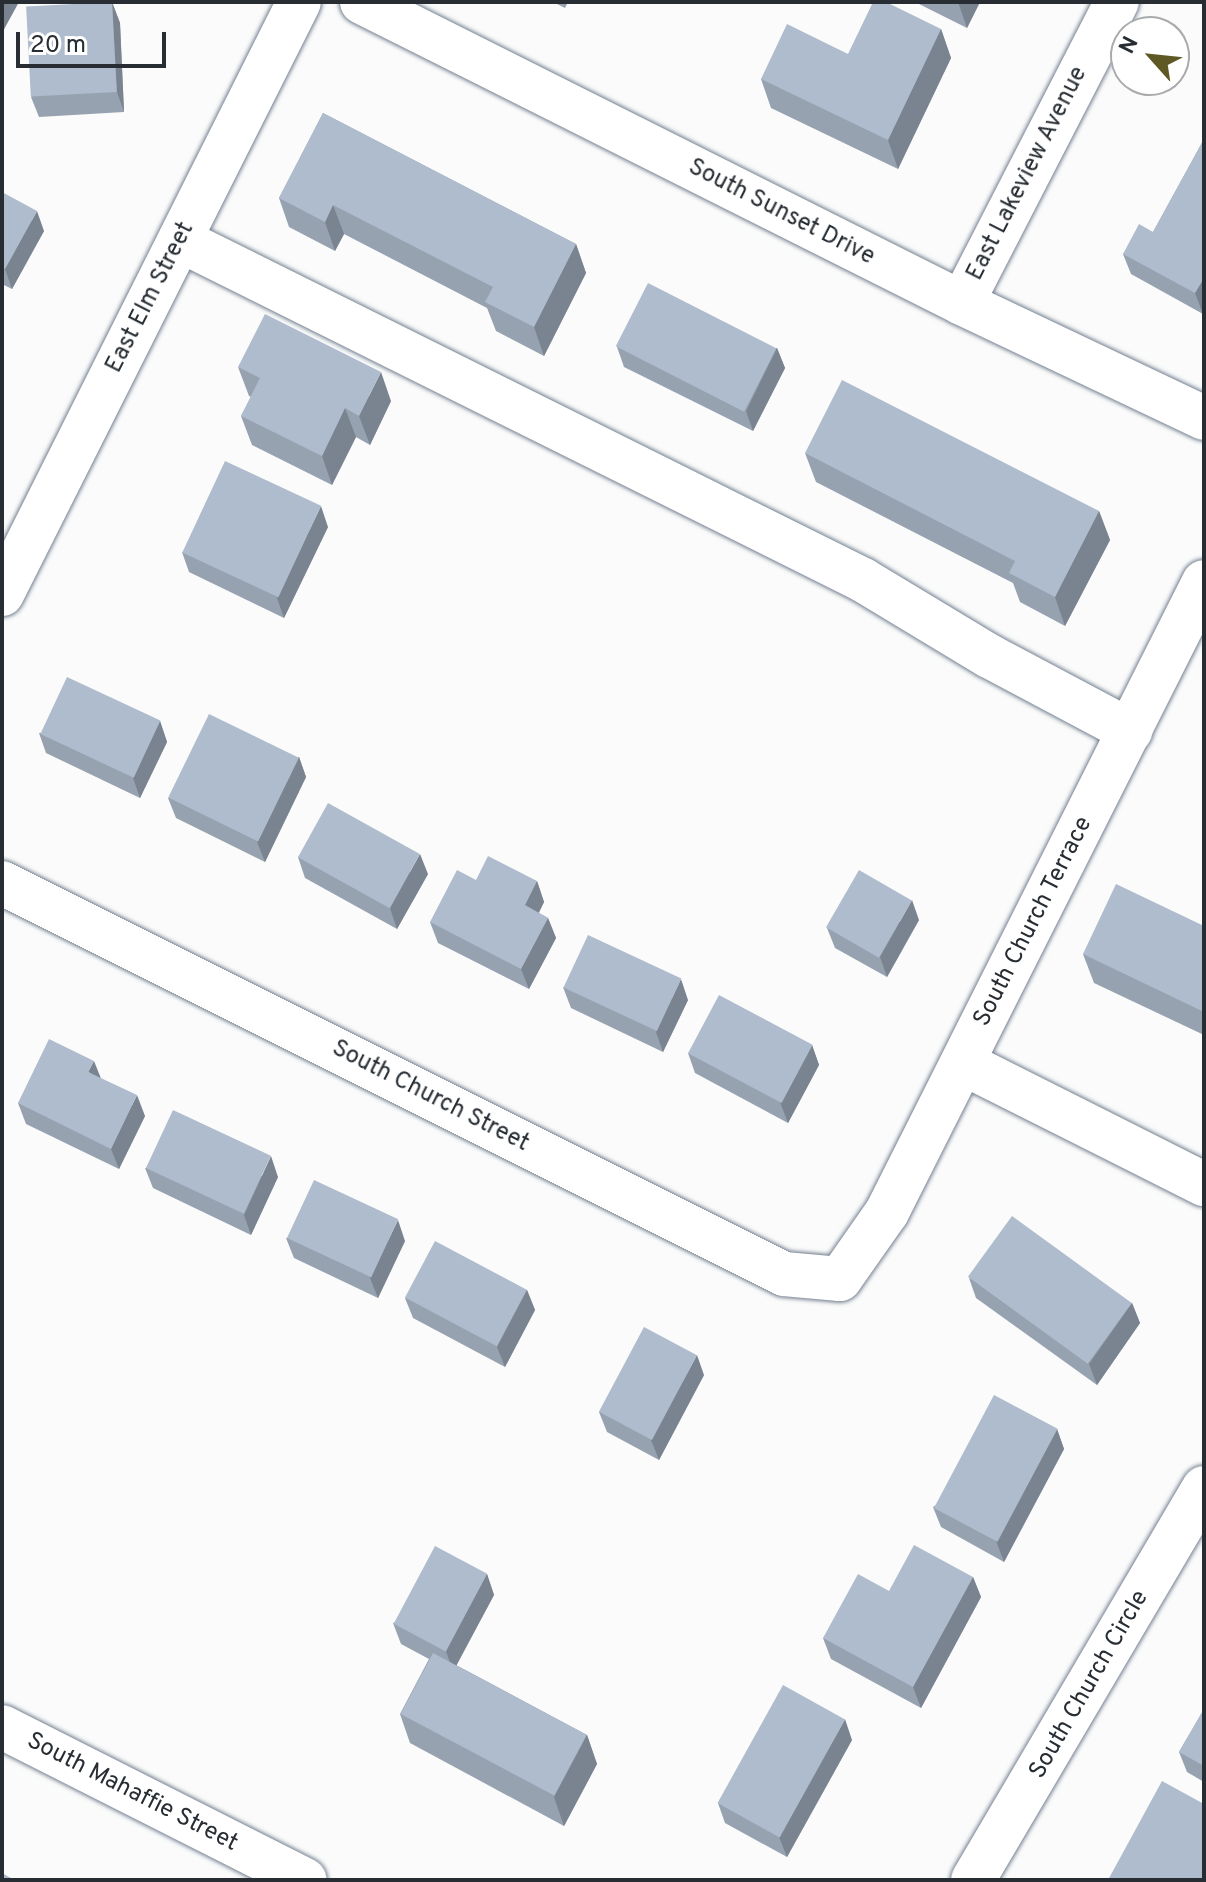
<!DOCTYPE html>
<html>
<head>
<meta charset="utf-8">
<style>
	body { margin:0 }
	#map { position:relative; width:1206px; height:1882px; overflow:hidden; background:#fbfbfb; font-family:Overpass,sans-serif }
	div>[style] { position:absolute }
	[style*='--x'] { left:calc(var(--x)*1px); top:calc(var(--y)*1px); width:calc(var(--w)*1px); rotate:calc(var(--a)*1deg) }
	.roads { filter:drop-shadow(0 0 2px #748191) drop-shadow(0 0 2px #748191) }
	.minor>* { height:44px; margin:-22px; padding:0 22px; transform-origin:22px; border-radius:22px; background:#fff }
	.wall>* { inset:0; background:#96a2b0 }
	.shaded-wall>* { inset:0; background:#7a8490 }
	.building>* { inset:0; background:#aebccd; transform-origin:0 0 }
	span { translate:-50% -50%; white-space:nowrap; text-align:center; line-height:1.15; -webkit-text-stroke:7px #fff; paint-order:stroke }
	.street-label { font-size:24px; color:#272d33 }
	.frame { position:absolute; inset:0; border:4px solid #272d33; pointer-events:none }
	.north { position:absolute; left:1110px; top:16px; width:80px; height:80px; box-sizing:border-box; background:#fff; border:2px solid #a9abad; border-radius:50%; rotate:297deg; font-size:22px; font-weight:700; line-height:32px; text-align:center; color:#272d33 }
	.north::after { content:''; display:block; margin:auto; width:28px; height:36px; background:#5e5825; clip-path:polygon(50% 0,100% 100%,50% 72%,0 100%) }
	.scale { position:absolute; left:16px; top:32px; width:150px; height:36px; box-sizing:border-box; border:4px solid #272d33; border-top:0; padding-left:10px; font-size:24px; line-height:28px; white-space:nowrap; color:#272d33; -webkit-text-stroke:6px #fff; paint-order:stroke }
</style>
</head>
<body>
<div id="map">
	<div class="roads">
		<div class="minor">
			<i style="--x:362;--y:2;--w:671;--a:26.64"></i>
			<i style="--x:962;--y:303;--w:268;--a:25.4"></i>
			<i style="--x:180;--y:240;--w:763;--a:26.46"></i>
			<i style="--x:863;--y:580;--w:147;--a:31.1"></i>
			<i style="--x:989;--y:656;--w:160;--a:28"></i>
			<i style="--x:962;--y:303;--w:339;--a:-62.8"></i>
			<i style="--x:2;--y:594;--w:662;--a:-63.36"></i>
			<i style="--x:2;--y:883;--w:874;--a:26.57"></i>
			<i style="--x:784;--y:1274;--w:56;--a:5.1"></i>
			<i style="--x:840;--y:1279;--w:82;--a:-55"></i>
			<i style="--x:887;--y:1212;--w:705;--a:-63.29"></i>
			<i style="--x:963;--y:1063;--w:270;--a:26.7"></i>
			<i style="--x:2;--y:1727;--w:339;--a:26.8"></i>
			<i style="--x:973;--y:1880;--w:455;--a:-59.5"></i>
		</div>
	</div>
	<div class="wall">
		<i style="clip-path:polygon(112px 2px,120px 23px,124px 112px,39px 117px,31px 97px)"></i>
		<i style="clip-path:polygon(553px 2px,568px 2px,565px 8px)"></i>
		<i style="clip-path:polygon(915px 2px,980px 2px,967px 28px)"></i>
		<i style="clip-path:polygon(941px 29px,951px 58px,898px 169px,771px 108px,761px 79px,848px 54px)"></i>
		<i style="clip-path:polygon(323px 113px,576px 244px,586px 273px,544px 356px,496px 331px,487px 308px,344px 234px,335px 251px,289px 227px,279px 198px)"></i>
		<i style="clip-path:polygon(1204px 139px,1203px 314px,1131px 274px,1123px 254px,1153px 232px)"></i>
		<i style="clip-path:polygon(2px 192px,44px 231px,12px 289px,2px 284px)"></i>
		<i style="clip-path:polygon(617px 347px,777px 348px,785px 368px,753px 431px,624px 367px)"></i>
		<i style="clip-path:polygon(238px 367px,391px 401px,370px 445px,356px 437px,332px 485px,252px 445px,241px 416px,251px 397px,249px 396px)"></i>
		<i style="clip-path:polygon(805px 453px,1099px 511px,1110px 540px,1065px 626px,1020px 602px,1013px 583px,816px 482px)"></i>
		<i style="clip-path:polygon(328px 527px,284px 618px,189px 572px,182px 552px)"></i>
		<i style="clip-path:polygon(160px 721px,167px 742px,140px 798px,46px 753px,39px 733px)"></i>
		<i style="clip-path:polygon(299px 757px,306px 777px,265px 862px,176px 818px,168px 798px)"></i>
		<i style="clip-path:polygon(298px 857px,428px 874px,397px 929px,305px 878px)"></i>
		<i style="clip-path:polygon(476px 880px,537px 881px,544px 902px,539px 913px,548px 918px,556px 938px,529px 989px,438px 943px,430px 922px)"></i>
		<i style="clip-path:polygon(919px 920px,887px 977px,835px 948px,827px 928px)"></i>
		<i style="clip-path:polygon(1204px 926px,1204px 1035px,1094px 983px,1083px 954px)"></i>
		<i style="clip-path:polygon(563px 987px,688px 1000px,663px 1052px,571px 1008px)"></i>
		<i style="clip-path:polygon(812px 1045px,819px 1065px,788px 1123px,695px 1073px,688px 1053px)"></i>
		<i style="clip-path:polygon(100px 1078px,145px 1116px,119px 1169px,26px 1124px,18px 1103px)"></i>
		<i style="clip-path:polygon(145px 1168px,278px 1177px,251px 1235px,153px 1188px)"></i>
		<i style="clip-path:polygon(286px 1238px,405px 1241px,378px 1298px,294px 1258px)"></i>
		<i style="clip-path:polygon(969px 1278px,1132px 1303px,1140px 1323px,1097px 1385px,976px 1298px)"></i>
		<i style="clip-path:polygon(527px 1290px,535px 1310px,505px 1367px,413px 1318px,405px 1298px)"></i>
		<i style="clip-path:polygon(704px 1375px,659px 1460px,607px 1432px,599px 1412px)"></i>
		<i style="clip-path:polygon(1057px 1429px,1064px 1449px,1004px 1562px,941px 1527px,933px 1507px)"></i>
		<i style="clip-path:polygon(487px 1574px,494px 1595px,456px 1665px,587px 1735px,597px 1764px,564px 1826px,410px 1743px,400px 1714px,429px 1659px,401px 1644px,393px 1623px)"></i>
		<i style="clip-path:polygon(973px 1577px,981px 1597px,921px 1708px,831px 1659px,823px 1638px)"></i>
		<i style="clip-path:polygon(1204px 1709px,1204px 1782px,1187px 1772px,1179px 1752px)"></i>
		<i style="clip-path:polygon(852px 1740px,787px 1857px,725px 1823px,718px 1803px)"></i>
	</div>
	<div class="shaded-wall">
		<i style="clip-path:polygon(2px 2px,19px 2px,2px 33px)"></i>
		<i style="clip-path:polygon(112px 2px,120px 23px,124px 112px,117px 92px)"></i>
		<i style="clip-path:polygon(958px 2px,980px 2px,967px 28px)"></i>
		<i style="clip-path:polygon(941px 29px,951px 58px,898px 169px,888px 140px)"></i>
		<i style="clip-path:polygon(333px 205px,344px 234px,335px 251px,325px 222px)"></i>
		<i style="clip-path:polygon(37px 211px,44px 231px,12px 289px,5px 269px)"></i>
		<i style="clip-path:polygon(576px 244px,586px 273px,544px 356px,534px 327px)"></i>
		<i style="clip-path:polygon(1204px 278px,1204px 312px,1203px 314px,1195px 293px)"></i>
		<i style="clip-path:polygon(777px 348px,785px 368px,753px 431px,746px 411px)"></i>
		<i style="clip-path:polygon(381px 372px,391px 401px,370px 445px,359px 416px)"></i>
		<i style="clip-path:polygon(345px 408px,356px 437px,332px 485px,322px 456px)"></i>
		<i style="clip-path:polygon(321px 506px,328px 527px,284px 618px,277px 598px)"></i>
		<i style="clip-path:polygon(1099px 511px,1110px 540px,1065px 626px,1055px 597px)"></i>
		<i style="clip-path:polygon(160px 721px,167px 742px,140px 798px,133px 778px)"></i>
		<i style="clip-path:polygon(299px 757px,306px 777px,265px 862px,257px 842px)"></i>
		<i style="clip-path:polygon(420px 854px,428px 874px,397px 929px,390px 908px)"></i>
		<i style="clip-path:polygon(537px 881px,544px 902px,532px 925px,525px 905px)"></i>
		<i style="clip-path:polygon(912px 900px,919px 920px,887px 977px,880px 957px)"></i>
		<i style="clip-path:polygon(548px 918px,556px 938px,529px 989px,521px 969px)"></i>
		<i style="clip-path:polygon(681px 979px,688px 1000px,663px 1052px,656px 1032px)"></i>
		<i style="clip-path:polygon(812px 1045px,819px 1065px,788px 1123px,780px 1102px)"></i>
		<i style="clip-path:polygon(94px 1061px,102px 1081px,88px 1072px)"></i>
		<i style="clip-path:polygon(137px 1095px,145px 1116px,119px 1169px,111px 1149px)"></i>
		<i style="clip-path:polygon(271px 1156px,278px 1177px,251px 1235px,244px 1215px)"></i>
		<i style="clip-path:polygon(398px 1220px,405px 1241px,378px 1298px,370px 1278px)"></i>
		<i style="clip-path:polygon(527px 1290px,535px 1310px,505px 1367px,497px 1347px)"></i>
		<i style="clip-path:polygon(1132px 1303px,1140px 1323px,1097px 1385px,1089px 1364px)"></i>
		<i style="clip-path:polygon(697px 1355px,704px 1375px,659px 1460px,651px 1440px)"></i>
		<i style="clip-path:polygon(1057px 1429px,1064px 1449px,1004px 1562px,996px 1541px)"></i>
		<i style="clip-path:polygon(487px 1574px,494px 1595px,453px 1672px,446px 1651px)"></i>
		<i style="clip-path:polygon(973px 1577px,981px 1597px,921px 1708px,913px 1687px)"></i>
		<i style="clip-path:polygon(845px 1719px,852px 1740px,787px 1857px,779px 1837px)"></i>
		<i style="clip-path:polygon(587px 1735px,597px 1764px,564px 1826px,554px 1797px)"></i>
	</div>
	<div class="building">
		<i style="left:112px;top:2px;width:90px;height:86px;rotate:87deg"></i>
		<i style="clip-path:polygon(873px 2px,886px 2px,941px 29px,888px 140px,761px 79px,787px 24px,848px 54px)"></i>
		<i style="clip-path:polygon(323px 113px,576px 244px,534px 327px,485px 302px,493px 287px,333px 205px,325px 222px,279px 198px)"></i>
		<i style="clip-path:polygon(1204px 139px,1204px 278px,1195px 293px,1123px 254px,1139px 224px,1153px 232px)"></i>
		<i style="clip-path:polygon(2px 192px,37px 211px,5px 269px,2px 267px)"></i>
		<i style="left:648px;top:283px;width:144px;height:71px;rotate:27deg"></i>
		<i style="clip-path:polygon(265px 314px,381px 372px,359px 416px,345px 408px,322px 456px,241px 416px,260px 378px,238px 367px)"></i>
		<i style="clip-path:polygon(842px 380px,1099px 511px,1055px 597px,1009px 573px,1015px 561px,805px 453px)"></i>
		<i style="left:225px;top:461px;width:106px;height:101px;rotate:25deg"></i>
		<i style="left:67px;top:677px;width:103px;height:63px;rotate:25deg"></i>
		<i style="left:209px;top:714px;width:100px;height:93px;rotate:26deg"></i>
		<i style="left:328px;top:803px;width:105px;height:62px;rotate:29deg"></i>
		<i style="clip-path:polygon(488px 856px,537px 881px,525px 905px,548px 918px,521px 969px,430px 922px,457px 870px,476px 880px)"></i>
		<i style="left:859px;top:870px;width:61px;height:66px;rotate:30deg"></i>
		<i style="clip-path:polygon(1116px 884px,1204px 926px,1204px 1012px,1083px 954px)"></i>
		<i style="left:588px;top:935px;width:103px;height:58px;rotate:25deg"></i>
		<i style="left:719px;top:995px;width:106px;height:66px;rotate:28deg"></i>
		<i style="clip-path:polygon(49px 1039px,94px 1061px,88px 1072px,137px 1095px,111px 1149px,18px 1103px)"></i>
		<i style="left:173px;top:1110px;width:108px;height:64px;rotate:25deg"></i>
		<i style="left:314px;top:1180px;width:93px;height:64px;rotate:25deg"></i>
		<i style="left:1012px;top:1216px;width:148px;height:75px;rotate:36deg"></i>
		<i style="left:435px;top:1241px;width:104px;height:64px;rotate:28deg"></i>
		<i style="left:644px;top:1327px;width:60px;height:96px;rotate:28deg"></i>
		<i style="left:994px;top:1395px;width:72px;height:128px;rotate:28deg"></i>
		<i style="clip-path:polygon(914px 1545px,973px 1577px,913px 1687px,823px 1638px,858px 1574px,889px 1591px)"></i>
		<i style="left:435px;top:1546px;width:59px;height:88px;rotate:28deg"></i>
		<i style="left:433px;top:1653px;width:174px;height:69px;rotate:28deg"></i>
		<i style="left:783px;top:1685px;width:71px;height:135px;rotate:29deg"></i>
		<i style="clip-path:polygon(1204px 1709px,1204px 1766px,1179px 1752px)"></i>
		<i style="clip-path:polygon(1162px 1781px,1204px 1804px,1204px 1880px,1108px 1880px)"></i>
		<i style="clip-path:polygon(2px 1873px,11px 1878px,10px 1880px,2px 1880px)"></i>
	</div>
	<div class="street-label">
		<span style="left:1028px;top:174px;rotate:-63deg">East Lakeview Avenue</span>
		<span style="left:781px;top:213px;rotate:27deg">South Sunset Drive</span>
		<span style="left:151px;top:298px;rotate:-63deg">East Elm Street</span>
		<span style="left:1034px;top:922px;rotate:-63deg">South Church Terrace</span>
		<span style="left:430px;top:1097px;rotate:27deg">South Church Street</span>
		<span style="left:1090px;top:1685px;rotate:-60deg">South Church Circle</span>
		<span style="left:132px;top:1793px;rotate:27deg">South Mahaffie Street</span>
	</div>
	<div class="frame"></div>
	<div class="north">N</div>
	<div class="scale">20 m</div>
</div>
</body>
</html>
